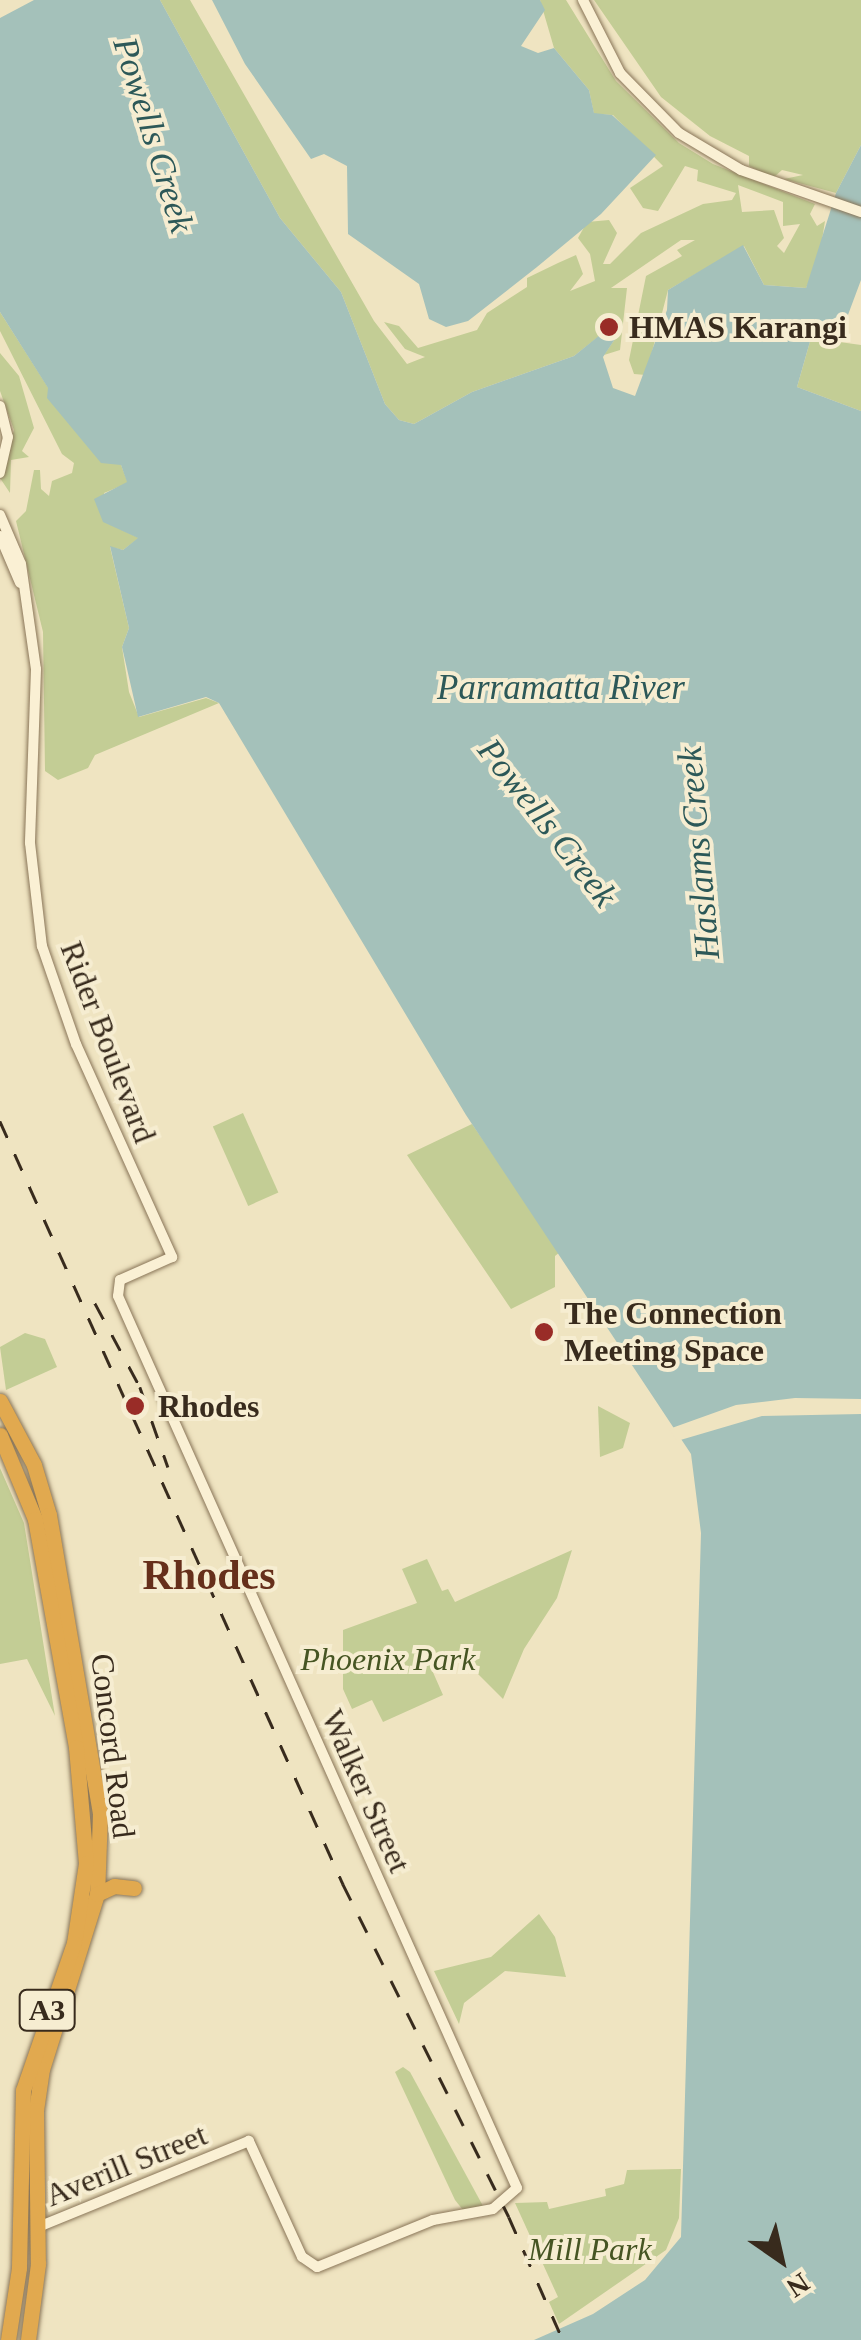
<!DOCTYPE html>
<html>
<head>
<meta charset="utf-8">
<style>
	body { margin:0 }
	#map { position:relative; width:861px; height:2340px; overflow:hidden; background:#efe4c1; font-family:Georgia,serif }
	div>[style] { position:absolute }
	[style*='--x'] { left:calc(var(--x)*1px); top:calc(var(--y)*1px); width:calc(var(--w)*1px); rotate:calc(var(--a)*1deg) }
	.green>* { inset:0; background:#c3cd95; transform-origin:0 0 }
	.water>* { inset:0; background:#a4c1ba }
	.pier>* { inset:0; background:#efe4c1 }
	.roads { filter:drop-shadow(0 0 2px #897558) drop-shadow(0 0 2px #897558) }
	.minor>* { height:10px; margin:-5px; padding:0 5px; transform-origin:5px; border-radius:5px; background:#faf0d4 }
	.highway>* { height:15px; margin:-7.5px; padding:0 7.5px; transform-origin:7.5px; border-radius:7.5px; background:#e1a94f }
	.rail>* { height:2.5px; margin-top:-1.25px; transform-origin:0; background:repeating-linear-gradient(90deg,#382b1d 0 18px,transparent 0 36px) }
	.dots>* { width:28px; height:28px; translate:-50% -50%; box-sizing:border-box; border:5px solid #f6edd1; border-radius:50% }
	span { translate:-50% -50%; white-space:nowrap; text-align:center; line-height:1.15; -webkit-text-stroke:8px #f6edd1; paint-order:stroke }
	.shield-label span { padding:2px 8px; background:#f6edd1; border:2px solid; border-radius:8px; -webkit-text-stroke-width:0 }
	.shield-label { font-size:30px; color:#382b1d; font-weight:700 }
	.poi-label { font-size:32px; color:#382b1d; font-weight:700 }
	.left { translate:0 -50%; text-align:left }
	.street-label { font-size:32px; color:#382b1d }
	.park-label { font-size:32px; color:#465523; font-style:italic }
	.water-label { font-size:35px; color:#2c5858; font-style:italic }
	.district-label { font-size:42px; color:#662f1b; font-weight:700 }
	.north { position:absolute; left:731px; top:2210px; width:100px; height:100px; -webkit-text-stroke:8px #f6edd1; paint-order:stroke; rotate:146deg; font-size:28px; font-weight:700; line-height:40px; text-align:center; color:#382b1d }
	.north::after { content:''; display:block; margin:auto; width:35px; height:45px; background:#382b1d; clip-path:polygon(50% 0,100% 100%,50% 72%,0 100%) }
</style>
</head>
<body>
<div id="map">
	<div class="green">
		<i style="clip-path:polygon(evenodd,160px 0,190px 0,374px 321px,407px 364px,425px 357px,405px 349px,384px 322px,399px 326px,418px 348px,477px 330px,487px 313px,527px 287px,527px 278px,558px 263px,576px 255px,583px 274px,570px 291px,595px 281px,590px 254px,578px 238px,587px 222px,609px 220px,617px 233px,603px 264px,610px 264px,641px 233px,703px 204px,732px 200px,736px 193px,697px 181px,698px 170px,685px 166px,658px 211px,643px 208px,630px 188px,663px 166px,613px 115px,594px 114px,589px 90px,554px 48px,540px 0,566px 0,616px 81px,679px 143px,713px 164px,815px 204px,810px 214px,817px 226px,825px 221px,819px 259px,806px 288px,764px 285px,744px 246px,668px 290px,646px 375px,634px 374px,629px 360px,646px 276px,682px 256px,677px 250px,695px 240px,681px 240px,611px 288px,627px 288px,620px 350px,604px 355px,619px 333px,607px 330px,574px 356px,472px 392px,414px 424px,399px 420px,385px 404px,341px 292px,280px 218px,160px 0,738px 185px,783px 202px,783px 226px,800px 224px,784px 253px,777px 246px,784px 238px,774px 210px,742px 212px,738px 185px)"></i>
		<i style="clip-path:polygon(594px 0,861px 0,861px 145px,836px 193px,784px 179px,803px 175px,782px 170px,773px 178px,749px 166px,749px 156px,710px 136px,661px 97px)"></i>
		<i style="clip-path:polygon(0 312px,49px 389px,121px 465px,128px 483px,104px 493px,103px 521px,139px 538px,123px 550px,110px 547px,129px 628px,122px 647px,129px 692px,139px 717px,206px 698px,219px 703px,95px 755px,88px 768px,58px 780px,45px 771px,43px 632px,16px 521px,26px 511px,34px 470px,40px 470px,41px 489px,49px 496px,52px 481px,72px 473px,74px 463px,62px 454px,0 331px)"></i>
		<i style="clip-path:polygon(811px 338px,861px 345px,861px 411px,797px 387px)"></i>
		<i style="clip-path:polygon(0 353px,19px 376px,34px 428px,22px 451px,29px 457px,11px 460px,10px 493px,0 478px,14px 430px,0 391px)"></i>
		<i style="left:243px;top:1113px;width:87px;height:33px;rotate:66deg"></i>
		<i style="clip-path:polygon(472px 1124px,560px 1252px,555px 1256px,555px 1287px,511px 1309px,407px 1155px)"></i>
		<i style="clip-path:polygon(25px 1333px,45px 1339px,57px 1367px,6px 1390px,0 1347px)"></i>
		<i style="clip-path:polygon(598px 1406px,630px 1423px,623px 1448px,600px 1457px)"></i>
		<i style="clip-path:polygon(0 1468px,24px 1523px,55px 1716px,27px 1659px,0 1664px)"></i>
		<i style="clip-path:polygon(572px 1550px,557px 1598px,524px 1649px,503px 1699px,455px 1651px,432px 1670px,443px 1695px,383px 1722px,372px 1700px,352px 1709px,343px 1689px,343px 1630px,417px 1603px,402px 1569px,427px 1559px,442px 1591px,448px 1589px,455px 1602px)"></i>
		<i style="clip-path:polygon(539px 1914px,555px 1937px,566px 1977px,505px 1971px,464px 2003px,459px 2024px,434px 1971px,491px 1957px)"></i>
		<i style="clip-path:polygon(403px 2067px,410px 2072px,483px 2206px,463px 2210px,455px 2200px,395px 2072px)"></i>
		<i style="clip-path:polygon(681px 2169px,679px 2218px,666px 2250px,559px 2324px,549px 2302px,558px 2297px,515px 2203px,547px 2202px,549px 2209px,606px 2196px,605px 2189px,624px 2184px,627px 2170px)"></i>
	</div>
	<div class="water">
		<i style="clip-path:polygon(34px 0,160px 0,280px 218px,341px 292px,385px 404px,399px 420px,414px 424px,472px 392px,574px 356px,616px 322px,619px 333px,603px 357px,613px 388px,635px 396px,667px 310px,668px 290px,743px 245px,764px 285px,806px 288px,836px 193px,861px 145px,861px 280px,839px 339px,811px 338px,797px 387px,861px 411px,861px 2340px,534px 2340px,593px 2314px,645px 2280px,681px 2237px,701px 1533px,691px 1454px,466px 1115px,219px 703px,206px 697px,138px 717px,122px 647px,129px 628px,110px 546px,123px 550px,138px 538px,103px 522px,94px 499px,127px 482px,121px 465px,101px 463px,47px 398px,48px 388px,0 312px,0 18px)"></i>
		<i style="clip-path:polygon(212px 0,540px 0,545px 10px,521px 46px,538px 53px,554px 48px,589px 90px,594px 113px,612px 115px,656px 155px,601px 214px,537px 267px,468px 321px,446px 327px,429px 319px,419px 284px,348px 234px,347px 166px,324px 154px,311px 159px,245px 64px)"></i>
	</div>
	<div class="pier">
		<i style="clip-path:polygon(795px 1398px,861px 1399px,861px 1414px,762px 1416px,677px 1441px,669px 1429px,736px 1405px)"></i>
	</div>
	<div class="roads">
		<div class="minor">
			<i style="--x:583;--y:0;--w:82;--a:63.1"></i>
			<i style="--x:620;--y:73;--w:84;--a:45.5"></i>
			<i style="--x:679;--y:133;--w:72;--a:30.8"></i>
			<i style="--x:741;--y:170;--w:127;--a:19.3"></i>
			<i style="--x:0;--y:406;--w:32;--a:76"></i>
			<i style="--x:8;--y:437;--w:37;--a:103"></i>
			<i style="--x:0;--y:515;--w:53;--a:66.8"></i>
			<i style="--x:21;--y:564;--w:106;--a:81.9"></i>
			<i style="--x:36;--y:669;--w:174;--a:92"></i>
			<i style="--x:30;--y:843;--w:104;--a:83.4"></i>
			<i style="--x:42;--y:946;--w:104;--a:70.9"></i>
			<i style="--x:76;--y:1044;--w:234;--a:65.7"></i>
			<i style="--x:172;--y:1257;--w:57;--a:156.1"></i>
			<i style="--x:120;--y:1280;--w:16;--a:97"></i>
			<i style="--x:118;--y:1296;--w:977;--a:65.9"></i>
			<i style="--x:517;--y:2188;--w:32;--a:139"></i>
			<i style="--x:493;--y:2209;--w:61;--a:169.6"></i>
			<i style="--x:433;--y:2220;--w:125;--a:157.9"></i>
			<i style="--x:317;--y:2267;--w:18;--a:-146"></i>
			<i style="--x:302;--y:2257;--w:128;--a:-114.6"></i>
			<i style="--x:249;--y:2141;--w:230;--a:157.8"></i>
			<i style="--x:0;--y:536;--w:51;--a:66.9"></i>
		</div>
		<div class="highway">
			<i style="--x:0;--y:1401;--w:72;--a:62"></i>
			<i style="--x:34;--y:1465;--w:52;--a:73.3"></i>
			<i style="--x:49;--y:1515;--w:303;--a:80.3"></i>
			<i style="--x:100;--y:1814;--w:80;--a:92.1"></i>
			<i style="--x:97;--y:1894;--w:183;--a:107.4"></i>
			<i style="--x:42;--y:2069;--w:41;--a:98.3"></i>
			<i style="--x:36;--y:2110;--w:154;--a:89.3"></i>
			<i style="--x:38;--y:2264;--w:77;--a:97.5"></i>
			<i style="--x:0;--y:1435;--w:91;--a:67.4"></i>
			<i style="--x:35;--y:1519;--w:232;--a:79.8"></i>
			<i style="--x:76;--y:1747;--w:116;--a:85.1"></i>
			<i style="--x:86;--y:1863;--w:81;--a:98.5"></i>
			<i style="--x:74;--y:1943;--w:156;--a:109.1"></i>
			<i style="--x:23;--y:2090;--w:178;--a:91.3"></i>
			<i style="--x:19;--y:2268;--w:73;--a:98.7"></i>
			<i style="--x:97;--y:1894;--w:19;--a:-25"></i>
			<i style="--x:114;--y:1886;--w:20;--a:6"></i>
		</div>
	</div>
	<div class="rail">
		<i style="--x:0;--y:1121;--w:837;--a:65.79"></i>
		<i style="--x:343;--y:1884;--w:372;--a:63.5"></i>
		<i style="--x:509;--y:2217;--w:134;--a:66.3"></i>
		<i style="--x:95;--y:1303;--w:95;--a:61.8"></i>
		<i style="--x:140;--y:1387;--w:85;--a:70.7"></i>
	</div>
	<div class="dots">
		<i style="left:609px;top:327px;background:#992c27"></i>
		<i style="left:544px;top:1332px;background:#992c27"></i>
		<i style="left:135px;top:1406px;background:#992c27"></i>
	</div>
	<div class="shield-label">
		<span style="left:47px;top:2010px">A3</span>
	</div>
	<div class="poi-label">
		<span class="left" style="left:629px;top:327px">HMAS Karangi</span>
		<span class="left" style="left:564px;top:1332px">The Connection<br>Meeting Space</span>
		<span class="left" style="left:158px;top:1406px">Rhodes</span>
	</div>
	<div class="street-label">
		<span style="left:108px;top:1042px;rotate:69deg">Rider Boulevard</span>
		<span style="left:113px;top:1746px;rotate:83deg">Concord Road</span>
		<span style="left:366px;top:1791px;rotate:66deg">Walker Street</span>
		<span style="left:126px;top:2165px;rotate:-22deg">Averill Street</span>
	</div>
	<div class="park-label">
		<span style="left:388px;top:1659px">Phoenix Park</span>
		<span style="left:590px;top:2249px">Mill Park</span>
	</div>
	<div class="water-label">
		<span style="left:153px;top:135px;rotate:73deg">Powells Creek</span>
		<span style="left:561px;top:688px">Parramatta River</span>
		<span style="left:547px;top:823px;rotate:52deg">Powells Creek</span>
		<span style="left:699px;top:853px;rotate:-95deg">Haslams Creek</span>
	</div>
	<div class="district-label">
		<span style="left:209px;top:1575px">Rhodes</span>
	</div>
	<div class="north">N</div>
</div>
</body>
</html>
